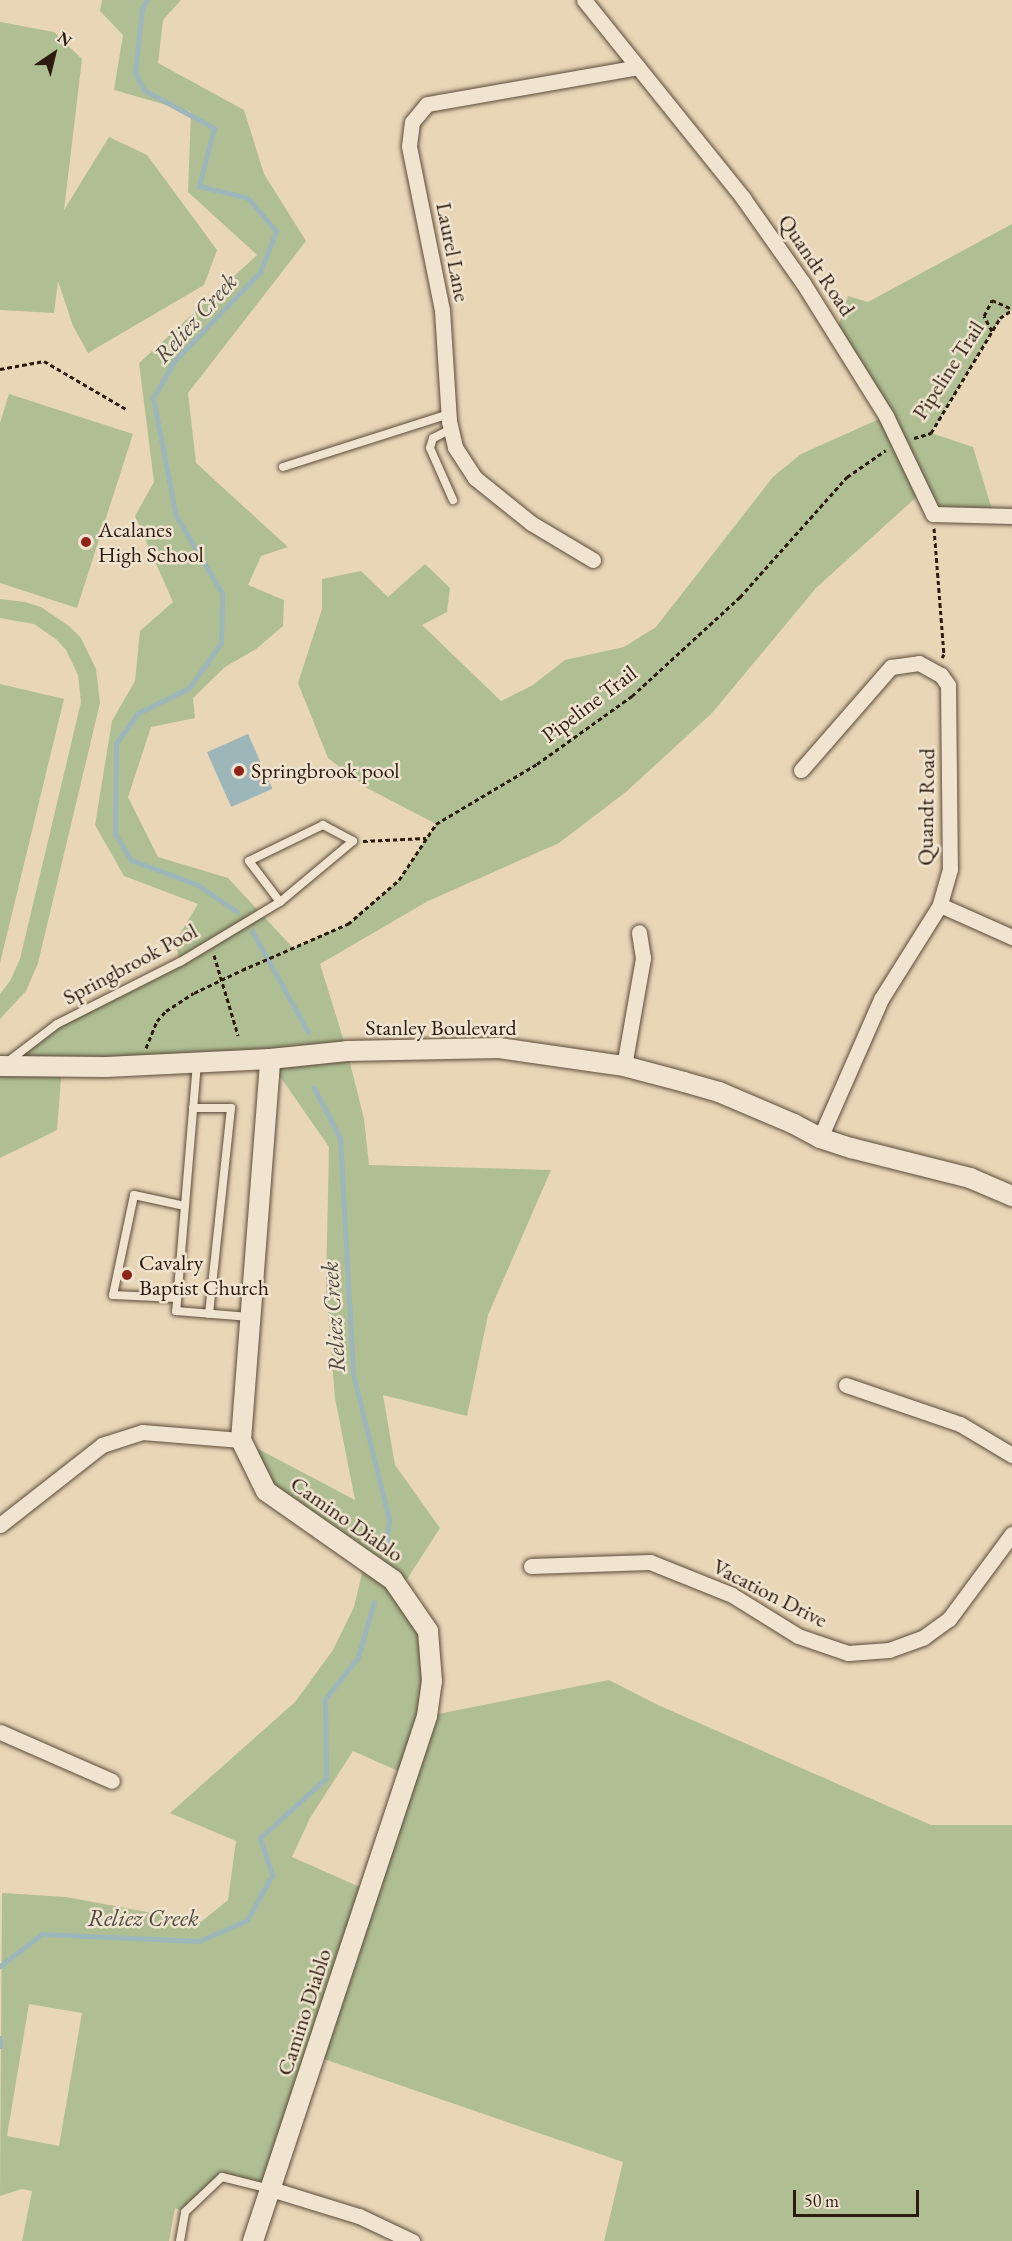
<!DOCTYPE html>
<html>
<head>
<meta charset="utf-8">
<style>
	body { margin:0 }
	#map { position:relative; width:1012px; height:2241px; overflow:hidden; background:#e8d6b7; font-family:"EB Garamond",serif }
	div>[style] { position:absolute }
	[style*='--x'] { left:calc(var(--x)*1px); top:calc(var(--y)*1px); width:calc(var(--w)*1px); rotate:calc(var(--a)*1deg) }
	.green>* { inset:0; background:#afbf93 }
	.water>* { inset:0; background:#9db6ba; transform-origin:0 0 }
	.stream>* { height:5px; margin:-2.5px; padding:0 2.5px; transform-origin:2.5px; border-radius:2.5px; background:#9db6ba }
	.path>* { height:3px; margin-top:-1.5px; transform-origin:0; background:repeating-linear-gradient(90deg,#2d1b0f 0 4.5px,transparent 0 7.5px) }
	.roads { filter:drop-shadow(0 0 2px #5c4a39) drop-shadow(0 0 2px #5c4a39) }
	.service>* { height:8px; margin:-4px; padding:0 4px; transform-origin:4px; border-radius:4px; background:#f0e4d0 }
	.minor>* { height:15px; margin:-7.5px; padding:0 7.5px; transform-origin:7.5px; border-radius:7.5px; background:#f0e4d0 }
	.tertiary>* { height:20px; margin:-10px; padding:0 10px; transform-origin:10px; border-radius:10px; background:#f0e4d0 }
	.dots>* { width:16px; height:16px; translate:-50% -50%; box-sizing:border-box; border:3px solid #f0e4d0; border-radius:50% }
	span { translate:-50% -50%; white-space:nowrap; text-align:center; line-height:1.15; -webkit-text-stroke:5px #f0e4d0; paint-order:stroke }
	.street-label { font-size:22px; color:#2d1b0f }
	.poi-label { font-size:22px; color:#2d1b0f }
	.left { translate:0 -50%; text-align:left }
	.water-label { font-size:24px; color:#4f4a42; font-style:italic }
	.north { position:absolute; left:24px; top:24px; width:60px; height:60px; -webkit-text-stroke:4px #f0e4d0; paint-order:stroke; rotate:35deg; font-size:16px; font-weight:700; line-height:24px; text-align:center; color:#2d1b0f }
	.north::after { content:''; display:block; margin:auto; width:21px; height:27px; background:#2d1b0f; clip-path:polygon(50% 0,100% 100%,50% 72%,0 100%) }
	.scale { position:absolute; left:793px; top:2190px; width:126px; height:27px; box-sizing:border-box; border:3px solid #2d1b0f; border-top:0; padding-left:8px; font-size:18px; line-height:21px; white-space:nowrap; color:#2d1b0f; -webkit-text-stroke:4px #f0e4d0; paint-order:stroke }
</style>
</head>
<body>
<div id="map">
	<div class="green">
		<i style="clip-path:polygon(evenodd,102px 0,181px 0,163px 20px,158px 63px,244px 110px,264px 174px,306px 241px,188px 393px,196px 463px,288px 547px,261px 556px,248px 585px,284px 600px,283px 626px,256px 649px,225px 667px,193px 698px,195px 718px,151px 727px,128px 797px,158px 857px,228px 878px,293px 948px,348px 924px,399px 880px,436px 824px,367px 788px,328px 758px,298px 683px,322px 609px,322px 579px,361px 571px,388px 597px,425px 564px,450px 588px,447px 612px,422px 625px,501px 701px,533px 685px,565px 660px,624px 647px,656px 627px,773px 477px,801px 454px,886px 416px,836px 333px,848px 296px,868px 302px,1012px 224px,1012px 310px,1000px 318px,931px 433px,973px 447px,994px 516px,942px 515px,922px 492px,816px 588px,712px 713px,627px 791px,559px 843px,428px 901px,320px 964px,347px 1051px,364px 1119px,369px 1165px,551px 1170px,488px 1315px,467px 1416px,383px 1395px,395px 1465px,440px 1528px,400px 1590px,428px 1631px,428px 1716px,609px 1680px,658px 1705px,931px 1825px,1012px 1825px,1012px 2241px,604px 2241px,623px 2162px,315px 2056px,271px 2189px,222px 2177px,185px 2212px,175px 2208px,169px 2241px,22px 2241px,32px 2191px,22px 2189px,0 2196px,2px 1893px,66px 1897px,201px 1922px,228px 1900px,236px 1841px,170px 1813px,295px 1702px,333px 1650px,354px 1607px,365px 1561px,266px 1491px,241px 1440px,355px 1500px,335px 1398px,326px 1287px,329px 1147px,270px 1062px,62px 1066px,57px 1130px,0 1158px,0 1066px,57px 1024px,180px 962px,175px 942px,198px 904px,124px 876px,95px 825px,112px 721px,135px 681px,140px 631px,173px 602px,135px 516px,154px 482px,139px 363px,257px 255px,188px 192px,191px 112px,114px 90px,123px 35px,100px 11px,102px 0,353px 1751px,407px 1775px,369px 1891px,292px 1857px,310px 1818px,353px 1751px,102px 0,29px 2004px,82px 2013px,59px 2146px,7px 2136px,29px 2004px)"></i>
		<i style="clip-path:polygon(0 22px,54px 32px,82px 59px,64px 210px,109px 137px,147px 155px,217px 250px,204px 285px,88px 353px,73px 326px,58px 281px,54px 313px,0 310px)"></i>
		<i style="clip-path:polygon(9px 394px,133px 434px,77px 608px,0 583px,0 423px)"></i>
		<i style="clip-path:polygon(0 599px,25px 602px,41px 607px,69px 626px,81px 638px,96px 669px,100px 703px,38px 963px,26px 991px,0 1019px,0 994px,10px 981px,20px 959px,81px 702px,78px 675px,66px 650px,56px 639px,34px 624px,0 618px)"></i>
		<i style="clip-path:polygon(0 684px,64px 699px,0 963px)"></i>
	</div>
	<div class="water">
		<i style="left:248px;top:734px;width:60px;height:45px;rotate:66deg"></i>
	</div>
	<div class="stream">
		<i style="--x:147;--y:0;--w:9;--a:122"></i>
		<i style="--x:142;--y:8;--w:65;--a:96.1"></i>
		<i style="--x:135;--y:73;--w:19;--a:62"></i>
		<i style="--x:144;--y:90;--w:80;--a:28.5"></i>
		<i style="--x:214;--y:128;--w:60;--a:104.5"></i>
		<i style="--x:199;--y:186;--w:50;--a:13.8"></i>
		<i style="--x:248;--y:198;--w:43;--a:49.7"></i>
		<i style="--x:276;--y:231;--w:44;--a:111.3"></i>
		<i style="--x:260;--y:272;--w:122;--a:134"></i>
		<i style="--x:175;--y:360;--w:44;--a:120.1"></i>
		<i style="--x:153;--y:398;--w:120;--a:79"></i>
		<i style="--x:176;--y:516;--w:90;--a:59.1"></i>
		<i style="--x:222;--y:593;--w:50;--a:91.1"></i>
		<i style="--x:221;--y:643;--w:55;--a:125.4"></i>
		<i style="--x:189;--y:688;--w:57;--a:153.9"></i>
		<i style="--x:138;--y:713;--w:37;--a:126"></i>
		<i style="--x:116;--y:743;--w:91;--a:90.6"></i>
		<i style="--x:115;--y:834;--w:31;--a:58"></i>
		<i style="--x:131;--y:860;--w:72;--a:20.5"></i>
		<i style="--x:198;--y:885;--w:47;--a:34.7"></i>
		<i style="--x:252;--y:931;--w:115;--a:61"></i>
		<i style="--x:314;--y:1088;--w:56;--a:62.5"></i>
		<i style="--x:340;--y:1138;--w:236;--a:86.8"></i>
		<i style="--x:353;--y:1374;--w:150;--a:76.1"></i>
		<i style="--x:389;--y:1520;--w:26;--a:97"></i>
		<i style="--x:0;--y:1966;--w:53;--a:-37.3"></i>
		<i style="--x:42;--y:1934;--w:157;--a:2.6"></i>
		<i style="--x:199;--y:1941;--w:52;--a:-23.6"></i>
		<i style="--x:247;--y:1920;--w:51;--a:-60.9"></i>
		<i style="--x:272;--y:1875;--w:39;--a:-108"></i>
		<i style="--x:260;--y:1838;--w:89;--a:-42.3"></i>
		<i style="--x:326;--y:1778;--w:79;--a:-90.7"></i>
		<i style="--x:325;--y:1699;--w:53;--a:-51.8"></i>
		<i style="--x:358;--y:1657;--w:57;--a:-73.8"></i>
		<i style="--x:0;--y:2038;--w:8;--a:90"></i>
	</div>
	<div class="path">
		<i style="--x:992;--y:331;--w:17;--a:-118"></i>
		<i style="--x:984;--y:316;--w:18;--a:-63"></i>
		<i style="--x:992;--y:300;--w:22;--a:24"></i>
		<i style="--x:0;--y:369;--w:45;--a:-10.3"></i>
		<i style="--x:44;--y:361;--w:97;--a:30.3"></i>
		<i style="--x:914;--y:438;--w:18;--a:-16"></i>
		<i style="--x:931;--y:433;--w:134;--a:-59"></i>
		<i style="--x:1000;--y:318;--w:14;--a:-34"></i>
		<i style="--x:934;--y:528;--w:126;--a:85.5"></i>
		<i style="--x:944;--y:654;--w:4;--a:117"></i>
		<i style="--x:363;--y:841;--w:63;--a:-2.7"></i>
		<i style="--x:214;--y:955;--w:84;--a:73.3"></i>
		<i style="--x:146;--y:1048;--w:29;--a:-68"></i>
		<i style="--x:157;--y:1021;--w:13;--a:-48"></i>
		<i style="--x:166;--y:1011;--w:33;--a:-33"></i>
		<i style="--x:194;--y:993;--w:53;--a:-25.6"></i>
		<i style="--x:242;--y:970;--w:116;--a:-23.5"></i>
		<i style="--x:348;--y:924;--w:67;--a:-40.8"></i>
		<i style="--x:399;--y:880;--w:67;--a:-56.5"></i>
		<i style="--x:436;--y:824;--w:117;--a:-30.7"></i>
		<i style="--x:537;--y:764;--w:117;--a:-35.6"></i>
		<i style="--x:632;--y:696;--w:147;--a:-42.5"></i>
		<i style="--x:740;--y:597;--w:161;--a:-48.3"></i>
		<i style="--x:847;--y:477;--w:47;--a:-34.7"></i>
	</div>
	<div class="roads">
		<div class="service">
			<i style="--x:451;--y:429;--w:20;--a:153"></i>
			<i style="--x:433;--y:438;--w:10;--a:107"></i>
			<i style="--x:430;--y:448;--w:57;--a:66.1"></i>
			<i style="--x:283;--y:467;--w:174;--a:-17.7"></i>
			<i style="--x:6;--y:1063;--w:64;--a:-37.4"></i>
			<i style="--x:57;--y:1024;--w:138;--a:-26.8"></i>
			<i style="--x:180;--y:962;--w:117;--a:-31"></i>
			<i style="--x:280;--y:902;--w:95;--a:-39.9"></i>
			<i style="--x:353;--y:841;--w:34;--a:-152"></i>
			<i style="--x:323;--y:825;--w:82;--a:154.1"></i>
			<i style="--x:249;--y:861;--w:51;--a:52.9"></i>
			<i style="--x:197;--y:1063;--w:249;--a:94.8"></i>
			<i style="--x:176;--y:1311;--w:74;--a:4.6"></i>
			<i style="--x:193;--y:1108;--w:38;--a:0"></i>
			<i style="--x:231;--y:1108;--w:207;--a:96.1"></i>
			<i style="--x:177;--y:1298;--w:64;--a:-177.3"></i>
			<i style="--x:113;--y:1295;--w:102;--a:-78.1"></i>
			<i style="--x:134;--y:1195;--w:52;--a:12.2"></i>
			<i style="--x:180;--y:2241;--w:29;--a:-80"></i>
			<i style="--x:185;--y:2212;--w:51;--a:-43.4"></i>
			<i style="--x:222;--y:2177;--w:49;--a:14"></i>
		</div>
		<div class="minor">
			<i style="--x:584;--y:0;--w:254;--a:51.2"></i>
			<i style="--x:743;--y:198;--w:104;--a:54.8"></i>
			<i style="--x:803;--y:283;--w:157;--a:58"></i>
			<i style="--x:886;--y:416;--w:109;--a:64.4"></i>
			<i style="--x:933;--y:514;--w:79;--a:1.5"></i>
			<i style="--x:593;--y:560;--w:72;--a:-149.2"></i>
			<i style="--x:531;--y:523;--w:72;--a:-141.2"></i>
			<i style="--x:475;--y:478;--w:37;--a:-123"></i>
			<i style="--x:455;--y:447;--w:27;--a:-103"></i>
			<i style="--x:449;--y:421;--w:111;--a:-93.6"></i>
			<i style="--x:442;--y:310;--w:167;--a:-101.4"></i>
			<i style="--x:409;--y:146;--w:24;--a:-83"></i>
			<i style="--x:412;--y:122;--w:23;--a:-50"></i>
			<i style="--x:427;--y:104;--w:214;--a:-9.9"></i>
			<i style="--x:801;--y:770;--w:137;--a:-48.9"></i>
			<i style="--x:891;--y:667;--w:28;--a:-8"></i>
			<i style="--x:919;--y:663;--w:25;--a:29"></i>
			<i style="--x:941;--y:675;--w:12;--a:55"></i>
			<i style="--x:948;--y:685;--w:184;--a:89.4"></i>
			<i style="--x:950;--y:869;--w:37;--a:106"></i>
			<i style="--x:940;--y:905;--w:111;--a:122.1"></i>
			<i style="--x:881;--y:999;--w:152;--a:113.7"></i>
			<i style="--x:940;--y:905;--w:79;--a:24"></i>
			<i style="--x:624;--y:1066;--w:110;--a:-80"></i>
			<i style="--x:643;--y:958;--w:26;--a:-99"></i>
			<i style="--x:846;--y:1385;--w:120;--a:18.9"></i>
			<i style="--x:960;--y:1424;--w:61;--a:30.8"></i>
			<i style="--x:0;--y:1525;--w:130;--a:-38.1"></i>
			<i style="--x:102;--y:1445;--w:42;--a:-18"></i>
			<i style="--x:142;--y:1432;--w:99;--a:4.6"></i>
			<i style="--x:531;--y:1566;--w:119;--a:-1.9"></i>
			<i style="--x:650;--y:1562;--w:88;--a:21.9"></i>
			<i style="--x:732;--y:1595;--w:78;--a:31.8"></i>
			<i style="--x:798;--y:1636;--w:53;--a:18.8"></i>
			<i style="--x:848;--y:1653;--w:41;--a:-4.2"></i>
			<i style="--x:889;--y:1650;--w:37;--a:-20"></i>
			<i style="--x:924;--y:1637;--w:31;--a:-36"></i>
			<i style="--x:949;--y:1619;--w:106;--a:-53.5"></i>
			<i style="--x:0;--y:1732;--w:122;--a:23.6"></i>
			<i style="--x:271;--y:2189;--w:92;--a:17.1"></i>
			<i style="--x:359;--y:2216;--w:59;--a:25.3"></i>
		</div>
		<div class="tertiary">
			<i style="--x:0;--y:1066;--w:106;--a:0.5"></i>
			<i style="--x:106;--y:1067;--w:164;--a:-2.8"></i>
			<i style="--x:270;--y:1059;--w:77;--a:-5.9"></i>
			<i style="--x:347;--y:1051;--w:152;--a:-1.1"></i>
			<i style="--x:499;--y:1048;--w:126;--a:8.2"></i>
			<i style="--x:624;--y:1066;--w:62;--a:14.9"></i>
			<i style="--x:684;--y:1082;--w:36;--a:16"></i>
			<i style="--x:719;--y:1092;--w:82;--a:23.1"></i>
			<i style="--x:794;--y:1124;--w:30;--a:28"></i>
			<i style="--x:820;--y:1138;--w:33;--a:18"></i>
			<i style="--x:851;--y:1148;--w:123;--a:14.1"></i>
			<i style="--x:970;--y:1178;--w:46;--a:23.2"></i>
			<i style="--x:253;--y:2241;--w:553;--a:-71.66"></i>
			<i style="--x:427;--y:1716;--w:35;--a:-82"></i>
			<i style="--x:432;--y:1681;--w:50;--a:-94.6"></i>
			<i style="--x:428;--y:1631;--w:62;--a:-124.5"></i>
			<i style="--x:393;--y:1580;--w:155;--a:-145"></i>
			<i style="--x:266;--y:1491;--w:57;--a:-116.1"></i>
			<i style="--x:241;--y:1440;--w:382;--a:-85.6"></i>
		</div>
	</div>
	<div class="dots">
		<i style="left:86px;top:542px;background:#8f2418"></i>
		<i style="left:239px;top:771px;background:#8f2418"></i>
		<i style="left:127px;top:1275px;background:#8f2418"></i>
	</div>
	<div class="street-label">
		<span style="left:453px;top:252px;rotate:79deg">Laurel Lane</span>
		<span style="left:817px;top:265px;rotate:56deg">Quandt Road</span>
		<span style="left:948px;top:370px;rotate:-57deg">Pipeline Trail</span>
		<span style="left:589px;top:704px;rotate:-37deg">Pipeline Trail</span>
		<span style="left:926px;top:807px;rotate:-89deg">Quandt Road</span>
		<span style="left:130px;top:964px;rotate:-28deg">Springbrook Pool</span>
		<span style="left:441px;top:1028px">Stanley Boulevard</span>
		<span style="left:347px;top:1519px;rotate:35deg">Camino Diablo</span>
		<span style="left:770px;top:1593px;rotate:27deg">Vacation Drive</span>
		<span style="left:304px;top:2012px;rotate:-72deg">Camino Diablo</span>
	</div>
	<div class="poi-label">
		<span class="left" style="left:98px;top:542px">Acalanes<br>High School</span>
		<span class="left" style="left:251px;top:771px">Springbrook pool</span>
		<span class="left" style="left:139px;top:1275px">Cavalry<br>Baptist Church</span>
	</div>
	<div class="water-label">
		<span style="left:195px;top:318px;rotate:-48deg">Reliez Creek</span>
		<span style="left:333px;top:1317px;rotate:-94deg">Reliez Creek</span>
		<span style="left:143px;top:1918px">Reliez Creek</span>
	</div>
	<div class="north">N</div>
	<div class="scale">50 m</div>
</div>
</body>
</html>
